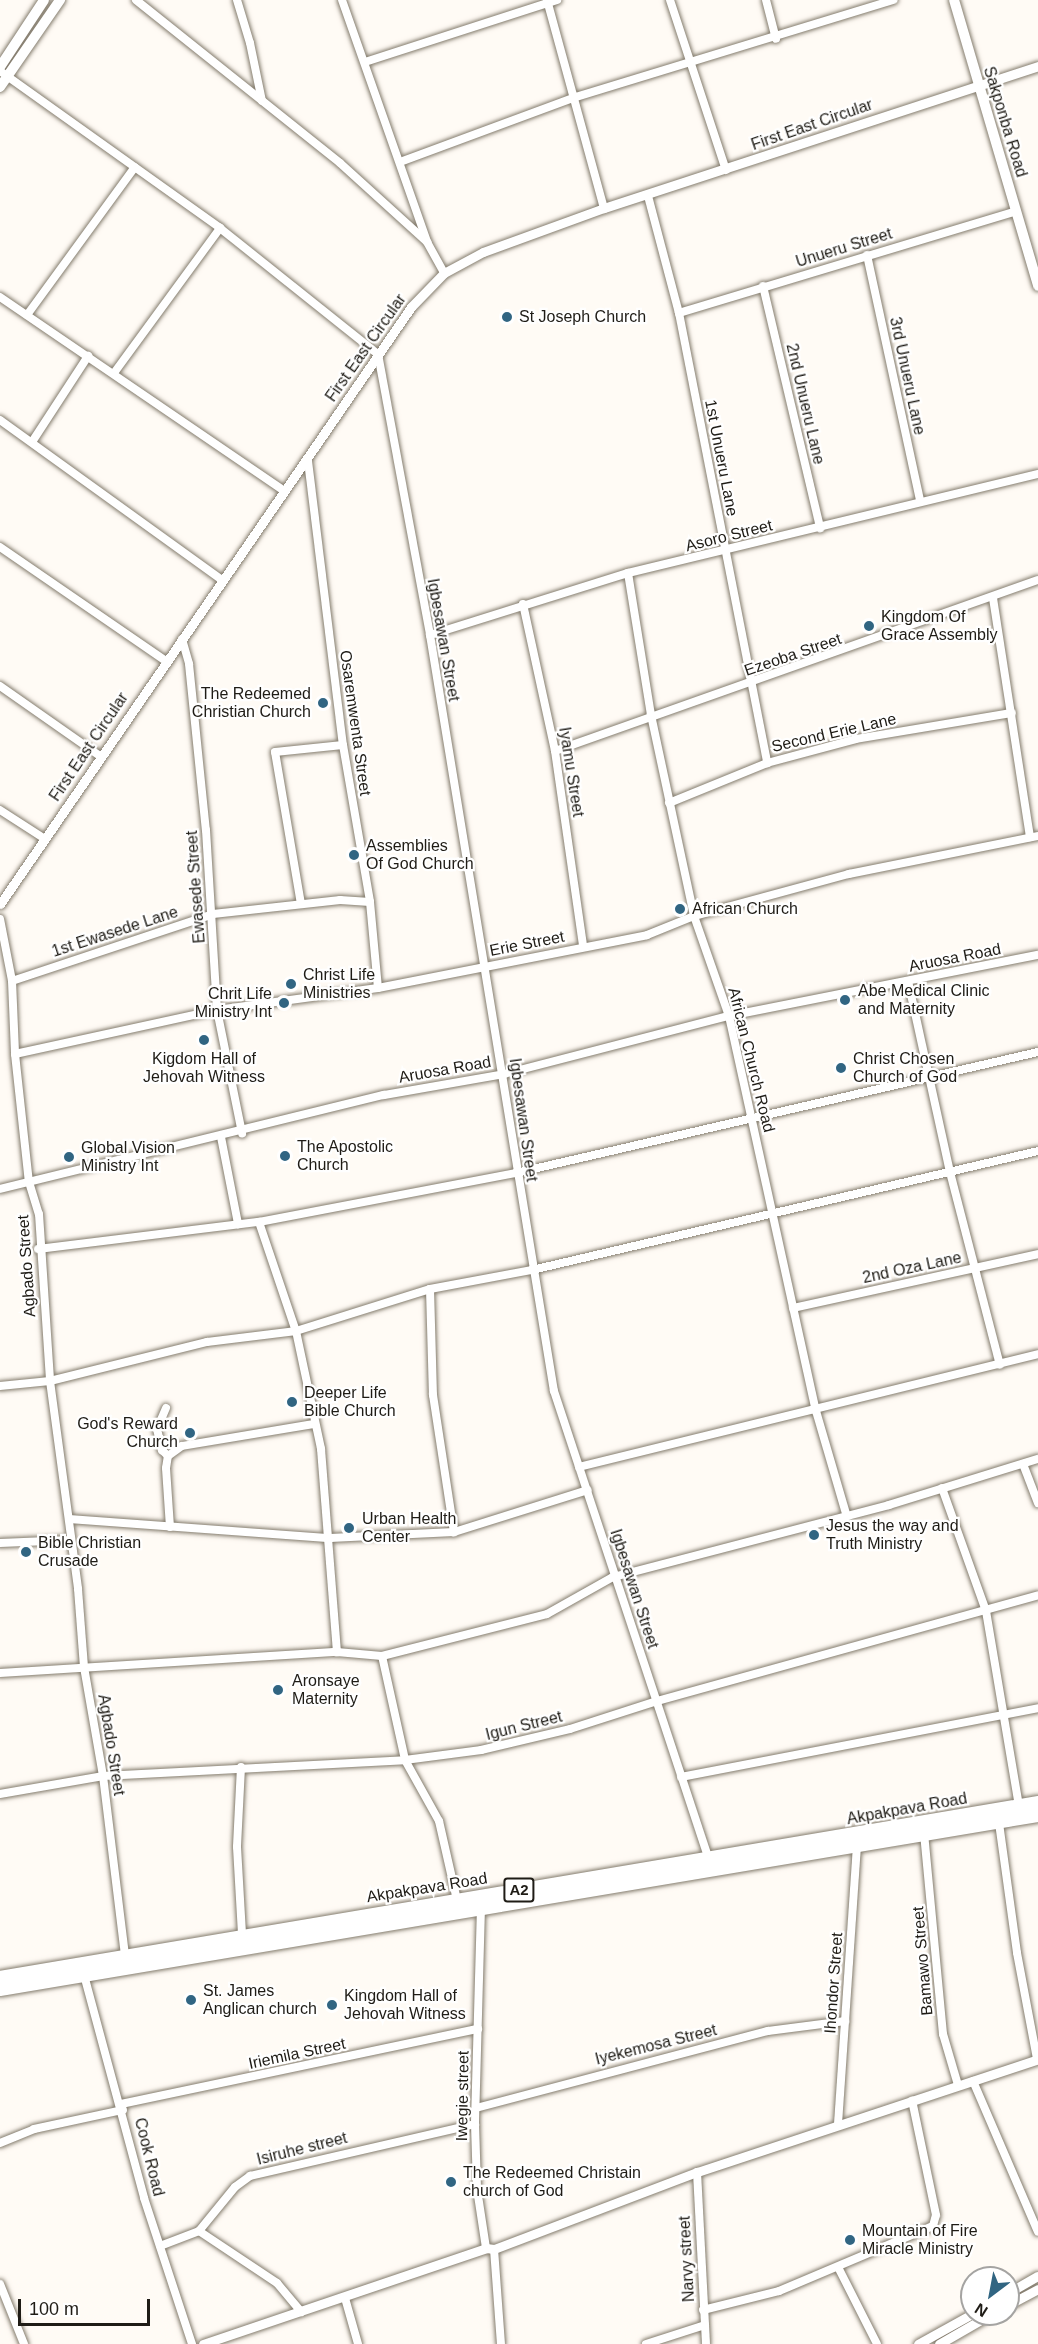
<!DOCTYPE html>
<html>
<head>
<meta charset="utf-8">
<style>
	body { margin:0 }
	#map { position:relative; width:1038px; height:2344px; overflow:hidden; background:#fffbf5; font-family:Arial,sans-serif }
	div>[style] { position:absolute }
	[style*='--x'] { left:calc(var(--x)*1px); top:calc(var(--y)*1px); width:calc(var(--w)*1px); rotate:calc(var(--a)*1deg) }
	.roads { filter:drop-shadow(0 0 2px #847c6d) drop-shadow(0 0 2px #847c6d) }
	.minor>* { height:8px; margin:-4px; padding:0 4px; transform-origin:4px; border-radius:4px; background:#fff }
	.tertiary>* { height:9px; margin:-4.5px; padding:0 4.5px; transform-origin:4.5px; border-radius:4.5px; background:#fff }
	.secondary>* { height:10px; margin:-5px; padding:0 5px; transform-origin:5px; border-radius:5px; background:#fff }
	.trunk>* { height:14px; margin:-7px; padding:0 7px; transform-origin:7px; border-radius:7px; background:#fff }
	.dots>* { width:16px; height:16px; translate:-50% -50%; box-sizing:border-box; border:3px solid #fff; border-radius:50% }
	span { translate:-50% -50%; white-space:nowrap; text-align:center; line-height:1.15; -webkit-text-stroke:4.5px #fff; paint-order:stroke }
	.shield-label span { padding:2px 4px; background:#fff; border:2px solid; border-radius:4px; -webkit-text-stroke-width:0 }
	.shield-label { font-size:15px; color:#1f1c16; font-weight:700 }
	.street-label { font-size:16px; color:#1f1c16 }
	.poi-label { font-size:16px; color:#1f1c16 }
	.left { translate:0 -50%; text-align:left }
	.right { translate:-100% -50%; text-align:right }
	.north { position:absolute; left:960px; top:2266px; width:60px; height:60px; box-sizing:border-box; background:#fff; border:2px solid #a5a4a2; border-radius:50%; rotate:212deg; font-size:16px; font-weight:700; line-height:24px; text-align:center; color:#1f1c16 }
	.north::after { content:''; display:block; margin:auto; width:21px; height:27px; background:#316582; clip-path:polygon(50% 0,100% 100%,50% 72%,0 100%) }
	.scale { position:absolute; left:18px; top:2299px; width:132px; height:27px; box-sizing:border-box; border:3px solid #1f1c16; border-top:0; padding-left:8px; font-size:18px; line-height:21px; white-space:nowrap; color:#1f1c16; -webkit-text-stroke:4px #fff; paint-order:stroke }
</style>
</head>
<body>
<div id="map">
	<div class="roads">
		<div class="minor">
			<i style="--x:136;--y:0;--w:261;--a:38.6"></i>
			<i style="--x:340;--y:163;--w:118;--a:42.2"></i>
			<i style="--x:237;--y:0;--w:45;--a:73.2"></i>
			<i style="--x:250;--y:43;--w:59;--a:78.3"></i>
			<i style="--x:342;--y:0;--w:256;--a:70.6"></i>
			<i style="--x:427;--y:242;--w:35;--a:61"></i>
			<i style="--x:547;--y:0;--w:216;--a:74.7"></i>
			<i style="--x:670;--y:0;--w:179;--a:71.8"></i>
			<i style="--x:766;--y:0;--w:40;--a:75.6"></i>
			<i style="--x:365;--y:62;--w:202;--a:-17.9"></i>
			<i style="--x:0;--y:71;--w:270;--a:35.5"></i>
			<i style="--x:220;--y:228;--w:202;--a:38.6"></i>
			<i style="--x:378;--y:354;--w:286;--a:79.5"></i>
			<i style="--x:430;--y:635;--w:766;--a:80.69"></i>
			<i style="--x:554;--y:1391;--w:496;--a:71.7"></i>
			<i style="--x:400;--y:162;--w:188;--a:-20.3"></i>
			<i style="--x:576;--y:97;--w:332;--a:-17"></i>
			<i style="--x:648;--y:196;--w:121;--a:75.2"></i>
			<i style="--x:679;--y:313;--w:459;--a:78.9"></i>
			<i style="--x:867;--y:255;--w:252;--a:77.8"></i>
			<i style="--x:763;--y:286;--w:249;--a:76.7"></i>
			<i style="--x:0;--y:297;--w:344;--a:34.3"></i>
			<i style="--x:679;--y:313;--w:352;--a:-16.8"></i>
			<i style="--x:27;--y:315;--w:183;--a:-53.9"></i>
			<i style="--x:114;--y:373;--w:180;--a:-53.8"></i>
			<i style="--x:0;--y:420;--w:275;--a:35.8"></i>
			<i style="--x:32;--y:442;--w:103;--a:-56.9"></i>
			<i style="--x:308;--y:461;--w:286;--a:83"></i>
			<i style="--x:343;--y:745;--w:159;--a:80.2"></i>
			<i style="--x:370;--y:902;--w:86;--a:84.7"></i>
			<i style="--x:0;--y:547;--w:201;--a:34.5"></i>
			<i style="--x:628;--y:573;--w:144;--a:80.8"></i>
			<i style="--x:651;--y:715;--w:206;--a:77.9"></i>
			<i style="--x:694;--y:916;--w:106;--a:70.7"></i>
			<i style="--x:729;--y:1016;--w:404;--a:77.6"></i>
			<i style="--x:816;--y:1411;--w:110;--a:73.7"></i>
			<i style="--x:993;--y:598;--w:242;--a:81.2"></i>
			<i style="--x:523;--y:604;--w:150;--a:77.7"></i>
			<i style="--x:555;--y:751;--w:197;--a:81.8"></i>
			<i style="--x:430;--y:635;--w:207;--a:-17.4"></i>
			<i style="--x:628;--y:573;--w:422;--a:-13.6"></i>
			<i style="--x:182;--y:639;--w:26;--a:74"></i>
			<i style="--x:189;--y:664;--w:167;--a:84.2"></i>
			<i style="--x:206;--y:830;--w:180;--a:86.5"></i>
			<i style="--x:217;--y:1010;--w:126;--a:78.5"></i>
			<i style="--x:0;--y:686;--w:122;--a:35"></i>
			<i style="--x:555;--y:751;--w:512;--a:-19.5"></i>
			<i style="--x:669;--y:803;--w:106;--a:-22.2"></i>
			<i style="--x:767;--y:763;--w:92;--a:-15.1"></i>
			<i style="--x:856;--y:739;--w:158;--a:-9.5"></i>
			<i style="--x:0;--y:810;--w:54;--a:32.8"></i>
			<i style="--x:301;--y:904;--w:154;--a:-99.7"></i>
			<i style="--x:275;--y:752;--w:68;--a:-5.9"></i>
			<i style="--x:0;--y:919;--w:63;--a:79"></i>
			<i style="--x:12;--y:981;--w:73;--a:87.6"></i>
			<i style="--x:15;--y:1054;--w:129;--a:83.8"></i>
			<i style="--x:29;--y:1182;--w:34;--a:73"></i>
			<i style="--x:39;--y:1214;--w:167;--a:86.2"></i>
			<i style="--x:50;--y:1381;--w:210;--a:82.3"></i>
			<i style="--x:78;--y:1589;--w:78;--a:85.6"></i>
			<i style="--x:84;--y:1667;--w:111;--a:80.1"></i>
			<i style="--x:103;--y:1776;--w:179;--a:83"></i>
			<i style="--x:12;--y:981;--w:212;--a:-18.4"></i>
			<i style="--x:213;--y:914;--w:128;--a:-6.3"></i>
			<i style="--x:340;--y:900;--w:30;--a:4"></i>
			<i style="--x:908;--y:981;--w:196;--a:77.6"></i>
			<i style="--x:950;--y:1172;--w:199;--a:75.5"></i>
			<i style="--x:15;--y:1054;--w:207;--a:-12.3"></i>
			<i style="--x:217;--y:1010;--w:162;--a:-7.8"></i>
			<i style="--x:378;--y:988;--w:274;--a:-11.1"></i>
			<i style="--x:647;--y:935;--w:51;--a:-22"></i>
			<i style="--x:694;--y:916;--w:161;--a:-15.2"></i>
			<i style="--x:849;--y:874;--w:193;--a:-11.4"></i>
			<i style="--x:221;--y:1137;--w:89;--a:78.9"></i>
			<i style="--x:0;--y:1189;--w:395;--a:-13.8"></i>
			<i style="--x:384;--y:1095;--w:122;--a:-9.9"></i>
			<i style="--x:504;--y:1074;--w:232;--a:-14.5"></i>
			<i style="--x:729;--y:1016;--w:315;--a:-11.2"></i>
			<i style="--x:259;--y:1222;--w:115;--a:71.3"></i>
			<i style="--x:296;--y:1331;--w:121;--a:78"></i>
			<i style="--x:321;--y:1449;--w:204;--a:85.5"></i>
			<i style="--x:38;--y:1249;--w:223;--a:-7"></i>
			<i style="--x:259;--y:1222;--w:262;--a:-10.8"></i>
			<i style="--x:516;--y:1173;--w:536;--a:-13.05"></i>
			<i style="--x:430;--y:1289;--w:106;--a:88.4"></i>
			<i style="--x:433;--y:1395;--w:139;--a:81.3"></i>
			<i style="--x:793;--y:1308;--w:251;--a:-12.4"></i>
			<i style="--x:0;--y:1386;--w:50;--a:-5.7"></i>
			<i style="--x:50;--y:1381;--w:162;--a:-14"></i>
			<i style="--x:207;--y:1342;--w:90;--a:-7"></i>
			<i style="--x:296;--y:1331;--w:140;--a:-17.4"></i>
			<i style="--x:430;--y:1289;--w:104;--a:-10.6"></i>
			<i style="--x:532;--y:1270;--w:520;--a:-13.23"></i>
			<i style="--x:166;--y:1408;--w:23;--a:113"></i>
			<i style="--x:157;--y:1429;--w:22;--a:77"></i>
			<i style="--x:162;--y:1450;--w:8;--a:45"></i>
			<i style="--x:1023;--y:1464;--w:42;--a:69"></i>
			<i style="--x:579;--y:1467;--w:473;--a:-13.8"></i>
			<i style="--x:942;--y:1488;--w:131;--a:70.3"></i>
			<i style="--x:986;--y:1611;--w:198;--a:80.4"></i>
			<i style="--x:69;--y:1519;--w:262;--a:4.2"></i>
			<i style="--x:330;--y:1538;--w:124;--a:-2.8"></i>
			<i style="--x:454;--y:1532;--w:140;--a:-17.4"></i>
			<i style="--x:170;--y:1527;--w:59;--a:-93.9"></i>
			<i style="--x:166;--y:1468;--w:12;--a:-81"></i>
			<i style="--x:168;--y:1456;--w:17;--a:-36"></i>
			<i style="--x:182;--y:1446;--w:134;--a:-9.5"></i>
			<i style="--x:0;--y:1543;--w:71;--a:-2.4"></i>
			<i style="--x:382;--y:1656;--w:107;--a:77.5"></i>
			<i style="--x:405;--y:1760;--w:70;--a:60.9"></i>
			<i style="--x:439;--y:1821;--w:81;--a:77.2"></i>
			<i style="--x:0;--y:1673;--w:338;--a:-3.6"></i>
			<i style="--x:337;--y:1652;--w:45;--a:5.1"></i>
			<i style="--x:382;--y:1656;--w:170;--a:-14.3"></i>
			<i style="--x:547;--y:1614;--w:76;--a:-29.3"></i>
			<i style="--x:613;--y:1577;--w:285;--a:-14.6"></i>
			<i style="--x:889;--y:1505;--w:156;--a:-17.2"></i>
			<i style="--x:241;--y:1767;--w:80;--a:92.9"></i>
			<i style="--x:237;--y:1847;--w:87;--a:86.7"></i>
			<i style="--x:681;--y:1777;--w:364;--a:-10.9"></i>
			<i style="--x:0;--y:1794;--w:105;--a:-9.9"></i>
			<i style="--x:103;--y:1776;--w:302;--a:-3"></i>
			<i style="--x:405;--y:1760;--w:77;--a:-7.5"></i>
			<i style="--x:481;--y:1750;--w:91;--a:-13.3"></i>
			<i style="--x:570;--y:1729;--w:91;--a:-17.8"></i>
			<i style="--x:657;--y:1701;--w:395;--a:-15.5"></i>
			<i style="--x:999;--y:1823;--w:131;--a:82.1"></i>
			<i style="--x:1017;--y:1953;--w:108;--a:79.3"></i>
			<i style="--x:924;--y:1833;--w:202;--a:84.6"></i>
			<i style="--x:943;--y:2034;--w:53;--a:73.6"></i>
			<i style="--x:481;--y:1907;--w:217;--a:91.6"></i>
			<i style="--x:475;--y:2124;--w:65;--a:88.2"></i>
			<i style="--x:477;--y:2189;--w:60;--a:81.3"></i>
			<i style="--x:84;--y:1975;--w:231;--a:74.9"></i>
			<i style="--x:144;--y:2198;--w:154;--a:71.8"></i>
			<i style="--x:973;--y:2081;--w:164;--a:66.7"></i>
			<i style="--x:121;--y:2104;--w:365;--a:-11.9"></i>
			<i style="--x:476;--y:2108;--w:302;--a:-14.8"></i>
			<i style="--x:768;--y:2031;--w:78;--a:-7.4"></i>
			<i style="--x:838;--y:2124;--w:281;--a:-86.1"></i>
			<i style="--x:0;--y:2143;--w:37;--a:-22"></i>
			<i style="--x:34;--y:2129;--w:91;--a:-12.1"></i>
			<i style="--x:697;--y:2172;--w:172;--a:87"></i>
			<i style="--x:199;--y:2231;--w:94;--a:33.7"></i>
			<i style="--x:277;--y:2283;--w:38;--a:50"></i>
			<i style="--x:160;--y:2246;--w:42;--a:-21"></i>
			<i style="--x:199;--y:2231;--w:57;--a:-50.7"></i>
			<i style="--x:235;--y:2187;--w:19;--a:-36"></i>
			<i style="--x:250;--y:2176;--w:231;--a:-13"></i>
			<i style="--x:494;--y:2249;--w:95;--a:85.8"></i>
			<i style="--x:838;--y:2267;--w:86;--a:63.1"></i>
			<i style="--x:0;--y:2284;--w:65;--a:68.2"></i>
			<i style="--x:345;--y:2298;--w:48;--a:74.2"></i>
			<i style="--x:703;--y:2310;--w:78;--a:-14"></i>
			<i style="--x:779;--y:2291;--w:167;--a:-22.9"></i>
			<i style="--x:933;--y:2226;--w:11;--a:-75"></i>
			<i style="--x:936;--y:2215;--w:117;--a:-101.8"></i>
			<i style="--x:646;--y:2344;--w:62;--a:-17.9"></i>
		</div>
		<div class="tertiary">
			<i style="--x:0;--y:904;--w:725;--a:-55.45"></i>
			<i style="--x:411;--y:307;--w:47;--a:-45.9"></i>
			<i style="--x:444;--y:273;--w:44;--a:-28.3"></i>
			<i style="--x:483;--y:252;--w:129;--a:-20"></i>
			<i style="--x:604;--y:208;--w:457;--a:-18.1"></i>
			<i style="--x:1008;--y:2293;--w:34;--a:-30"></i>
			<i style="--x:1008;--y:2305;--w:34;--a:-28"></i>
			<i style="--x:203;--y:2344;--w:299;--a:-18.7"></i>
			<i style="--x:486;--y:2248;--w:8;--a:7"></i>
			<i style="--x:494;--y:2249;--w:217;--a:-20.8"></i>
			<i style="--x:697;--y:2172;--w:359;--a:-18.3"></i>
			<i style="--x:918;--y:2344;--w:62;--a:-29.1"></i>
			<i style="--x:939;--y:2344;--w:60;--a:-30"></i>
		</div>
		<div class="secondary">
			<i style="--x:954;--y:0;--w:298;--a:73.6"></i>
			<i style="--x:0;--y:67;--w:80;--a:-56.7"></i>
			<i style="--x:0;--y:87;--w:106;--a:-55.4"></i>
		</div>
		<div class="trunk">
			<i style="--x:0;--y:1978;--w:1053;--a:-9.57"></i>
			<i style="--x:0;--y:1989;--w:1052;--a:-9.52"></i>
		</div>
	</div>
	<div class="dots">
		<i style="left:507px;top:317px;background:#316582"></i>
		<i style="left:869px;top:626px;background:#316582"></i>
		<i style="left:323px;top:703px;background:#316582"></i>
		<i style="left:354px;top:855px;background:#316582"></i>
		<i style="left:680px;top:909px;background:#316582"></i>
		<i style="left:291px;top:984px;background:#316582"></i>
		<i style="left:845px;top:1000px;background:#316582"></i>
		<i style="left:284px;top:1003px;background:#316582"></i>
		<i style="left:204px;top:1040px;background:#316582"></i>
		<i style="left:841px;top:1068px;background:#316582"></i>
		<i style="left:285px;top:1156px;background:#316582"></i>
		<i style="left:69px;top:1157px;background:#316582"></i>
		<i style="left:292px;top:1402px;background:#316582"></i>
		<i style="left:190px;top:1433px;background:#316582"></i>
		<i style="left:349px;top:1528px;background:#316582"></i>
		<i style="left:814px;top:1535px;background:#316582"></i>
		<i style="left:26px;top:1552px;background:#316582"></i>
		<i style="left:278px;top:1690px;background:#316582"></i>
		<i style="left:191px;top:2000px;background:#316582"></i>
		<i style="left:332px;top:2005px;background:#316582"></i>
		<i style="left:451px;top:2182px;background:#316582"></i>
		<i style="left:850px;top:2240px;background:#316582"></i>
	</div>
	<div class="shield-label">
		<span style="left:519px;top:1890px">A2</span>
	</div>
	<div class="street-label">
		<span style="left:1005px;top:122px;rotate:73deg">Sakponba Road</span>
		<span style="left:812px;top:125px;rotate:-19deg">First East Circular</span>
		<span style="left:844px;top:248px;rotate:-17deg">Unueru Street</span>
		<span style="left:366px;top:348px;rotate:-55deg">First East Circular</span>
		<span style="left:907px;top:376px;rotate:78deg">3rd Unueru Lane</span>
		<span style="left:805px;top:404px;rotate:77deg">2nd Unueru Lane</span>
		<span style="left:721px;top:458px;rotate:79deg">1st Unueru Lane</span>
		<span style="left:729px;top:536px;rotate:-14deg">Asoro Street</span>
		<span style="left:443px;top:640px;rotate:80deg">Igbesawan Street</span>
		<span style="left:793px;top:655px;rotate:-19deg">Ezeoba Street</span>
		<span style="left:355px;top:723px;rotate:82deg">Osaremwenta Street</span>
		<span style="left:834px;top:733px;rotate:-13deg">Second Erie Lane</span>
		<span style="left:89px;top:747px;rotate:-56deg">First East Circular</span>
		<span style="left:571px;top:772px;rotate:81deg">Iyamu Street</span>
		<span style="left:196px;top:887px;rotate:-94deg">Ewasede Street</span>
		<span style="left:115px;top:932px;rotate:-18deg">1st Ewasede Lane</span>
		<span style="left:527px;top:944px;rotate:-11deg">Erie Street</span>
		<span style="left:955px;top:958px;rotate:-11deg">Aruosa Road</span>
		<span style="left:751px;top:1060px;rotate:76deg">African Church Road</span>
		<span style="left:445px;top:1070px;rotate:-10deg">Aruosa Road</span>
		<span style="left:523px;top:1120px;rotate:82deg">Igbesawan Street</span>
		<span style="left:27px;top:1266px;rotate:-94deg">Agbado Street</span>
		<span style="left:912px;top:1268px;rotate:-12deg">2nd Oza Lane</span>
		<span style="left:634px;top:1589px;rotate:72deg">Igbesawan Street</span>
		<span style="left:524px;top:1726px;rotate:-14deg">Igun Street</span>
		<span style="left:111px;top:1745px;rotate:81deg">Agbado Street</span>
		<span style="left:907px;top:1809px;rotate:-10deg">Akpakpava Road</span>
		<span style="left:427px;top:1888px;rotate:-9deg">Akpakpava Road</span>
		<span style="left:923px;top:1961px;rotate:-95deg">Bamawo Street</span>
		<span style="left:834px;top:1983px;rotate:-86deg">Ihondor Street</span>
		<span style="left:656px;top:2045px;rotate:-14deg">Iyekemosa Street</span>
		<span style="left:297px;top:2054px;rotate:-12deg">Iriemila Street</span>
		<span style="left:463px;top:2096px;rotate:-89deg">Iwegie street</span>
		<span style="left:302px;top:2149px;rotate:-14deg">Isiruhe street</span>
		<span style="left:149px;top:2157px;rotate:76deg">Cook Road</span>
		<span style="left:687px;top:2259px;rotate:-93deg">Narvy street</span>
	</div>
	<div class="poi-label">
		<span class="left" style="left:519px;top:317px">St Joseph Church</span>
		<span class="left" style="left:881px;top:626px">Kingdom Of<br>Grace Assembly</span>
		<span class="right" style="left:311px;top:703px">The Redeemed<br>Christian Church</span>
		<span class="left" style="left:366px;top:855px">Assemblies<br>Of God Church</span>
		<span class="left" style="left:692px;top:909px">African Church</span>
		<span class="left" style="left:303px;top:984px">Christ Life<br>Ministries</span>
		<span class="left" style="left:858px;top:1000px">Abe Medical Clinic<br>and Maternity</span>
		<span class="right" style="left:272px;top:1003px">Chrit Life<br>Ministry Int</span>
		<span style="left:204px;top:1068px">Kigdom Hall of<br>Jehovah Witness</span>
		<span class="left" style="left:853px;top:1068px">Christ Chosen<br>Church of God</span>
		<span class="left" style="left:297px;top:1156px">The Apostolic<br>Church</span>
		<span class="left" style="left:81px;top:1157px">Global Vision<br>Ministry Int</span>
		<span class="left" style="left:304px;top:1402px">Deeper Life<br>Bible Church</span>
		<span class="right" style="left:178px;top:1433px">God's Reward<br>Church</span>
		<span class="left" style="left:362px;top:1528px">Urban Health<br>Center</span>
		<span class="left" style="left:826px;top:1535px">Jesus the way and<br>Truth Ministry</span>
		<span class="left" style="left:38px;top:1552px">Bible Christian<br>Crusade</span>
		<span class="left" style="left:292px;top:1690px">Aronsaye<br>Maternity</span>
		<span class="left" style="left:203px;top:2000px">St. James<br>Anglican church</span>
		<span class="left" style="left:344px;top:2005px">Kingdom Hall of<br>Jehovah Witness</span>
		<span class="left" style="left:463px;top:2182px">The Redeemed Christain<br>church of God</span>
		<span class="left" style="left:862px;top:2240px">Mountain of Fire<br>Miracle Ministry</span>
	</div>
	<div class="north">N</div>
	<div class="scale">100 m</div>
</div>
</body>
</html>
